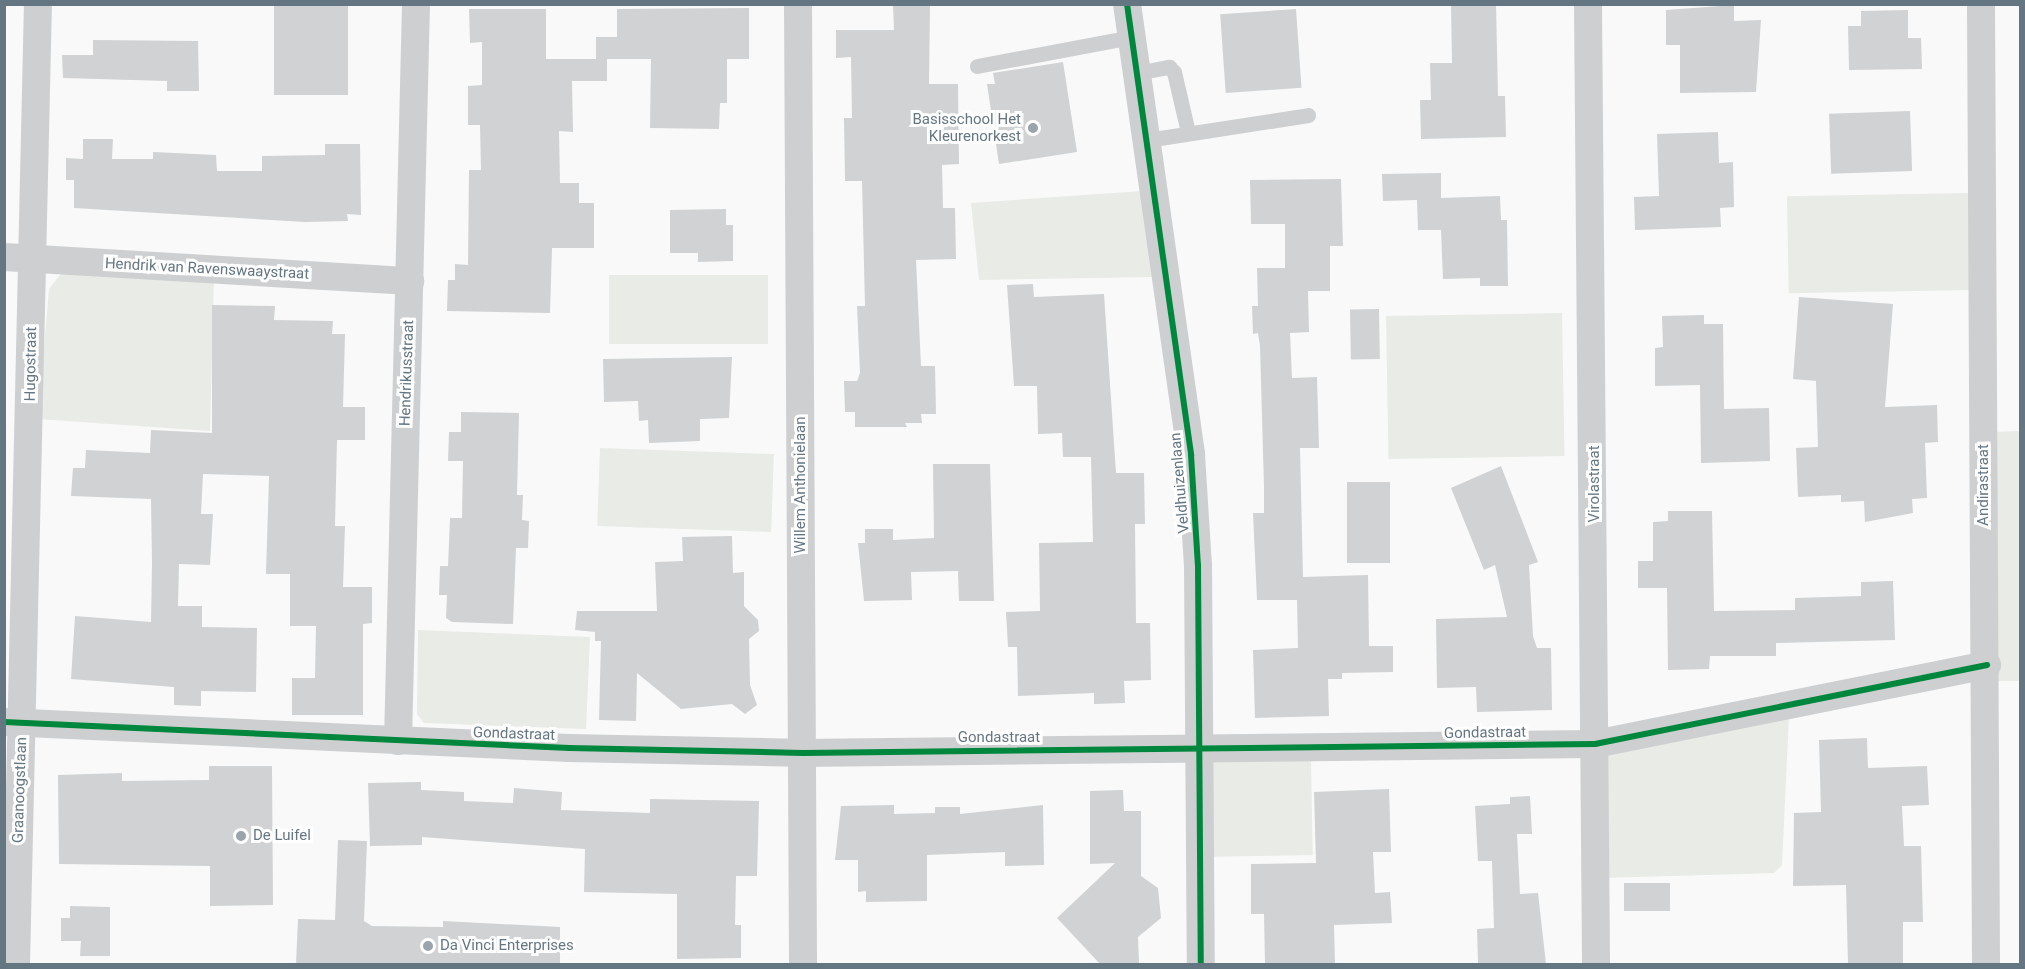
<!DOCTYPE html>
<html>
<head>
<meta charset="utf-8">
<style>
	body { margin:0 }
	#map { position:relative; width:2025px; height:969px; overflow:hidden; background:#f9f9f9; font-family:Roboto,sans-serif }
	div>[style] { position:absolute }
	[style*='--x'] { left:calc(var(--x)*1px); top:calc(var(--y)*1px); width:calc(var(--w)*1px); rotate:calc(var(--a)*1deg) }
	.green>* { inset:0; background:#e8ebe6; transform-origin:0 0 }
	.building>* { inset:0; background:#d0d2d3; transform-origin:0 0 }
	.lane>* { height:15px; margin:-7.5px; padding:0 7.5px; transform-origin:7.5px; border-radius:7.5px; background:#cecfd0 }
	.street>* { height:28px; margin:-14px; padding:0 14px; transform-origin:14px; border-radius:14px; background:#cecfd0 }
	.cycleway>* { height:6px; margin:-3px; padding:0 3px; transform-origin:3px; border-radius:3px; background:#00873e }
	.dots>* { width:16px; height:16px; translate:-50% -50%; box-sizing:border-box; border:3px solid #fff; border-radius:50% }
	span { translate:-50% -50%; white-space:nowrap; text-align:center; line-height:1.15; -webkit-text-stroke:6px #fff; paint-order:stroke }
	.poi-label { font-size:15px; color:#657683 }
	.right { translate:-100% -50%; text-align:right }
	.left { translate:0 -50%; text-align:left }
	.street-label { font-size:15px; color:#657683 }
	.frame { position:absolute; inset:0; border:6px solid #657683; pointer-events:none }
</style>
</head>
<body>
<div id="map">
	<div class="green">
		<i style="clip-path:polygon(1142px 191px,1154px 277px,979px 280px,971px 203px)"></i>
		<i style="left:1970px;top:193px;width:97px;height:183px;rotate:89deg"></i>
		<i style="clip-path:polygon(64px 270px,214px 276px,210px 431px,38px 419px,49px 289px)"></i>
		<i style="left:768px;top:275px;width:69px;height:159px;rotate:90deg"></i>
		<i style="left:1562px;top:313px;width:143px;height:176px;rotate:89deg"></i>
		<i style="clip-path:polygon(2020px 431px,2020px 681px,1995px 681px,1991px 432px)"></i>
		<i style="left:600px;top:448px;width:174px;height:78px;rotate:2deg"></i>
		<i style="clip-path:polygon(418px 630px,590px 637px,586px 729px,424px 723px,417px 714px)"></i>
		<i style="clip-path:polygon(1789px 715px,1782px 865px,1774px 873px,1603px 878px,1608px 754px)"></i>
		<i style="left:1311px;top:759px;width:96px;height:100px;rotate:89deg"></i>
	</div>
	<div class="building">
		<i style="left:274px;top:4px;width:74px;height:91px"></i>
		<i style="clip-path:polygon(893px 4px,930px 4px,929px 84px,958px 84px,959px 164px,942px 165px,943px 208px,955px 208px,956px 259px,916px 260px,921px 366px,935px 366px,936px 414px,921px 414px,922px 423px,905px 423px,907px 427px,855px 427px,855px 412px,845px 412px,844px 381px,857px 381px,860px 373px,857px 306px,865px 306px,862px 181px,845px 181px,844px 118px,852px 118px,851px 57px,836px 58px,836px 30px,894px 30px)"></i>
		<i style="clip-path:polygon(1451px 4px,1496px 4px,1498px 96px,1505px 96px,1506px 137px,1421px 139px,1420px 100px,1431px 100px,1430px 63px,1452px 63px)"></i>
		<i style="clip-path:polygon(1734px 5px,1734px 21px,1761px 20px,1756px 92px,1680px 93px,1680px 45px,1666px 45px,1666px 10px)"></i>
		<i style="clip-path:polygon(749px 8px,749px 59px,727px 59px,727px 103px,720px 103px,719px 129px,650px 128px,651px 59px,607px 59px,607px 81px,572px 81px,573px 132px,559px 131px,560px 183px,579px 183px,579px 203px,594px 203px,594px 248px,552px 248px,550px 313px,447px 311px,448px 280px,455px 280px,455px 264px,468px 265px,469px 170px,481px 170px,480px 125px,468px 125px,468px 86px,482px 85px,482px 42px,470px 43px,469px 9px,546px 9px,546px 59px,596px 59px,596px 37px,617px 37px,617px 9px)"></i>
		<i style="left:1296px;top:9px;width:79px;height:76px;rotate:86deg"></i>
		<i style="clip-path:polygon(1908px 10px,1908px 38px,1921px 38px,1922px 69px,1849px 70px,1848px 26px,1861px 26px,1861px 11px)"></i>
		<i style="clip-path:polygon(93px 40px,198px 41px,199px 91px,167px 91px,167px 81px,63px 78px,62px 55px,93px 55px)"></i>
		<i style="clip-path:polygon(1063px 62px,1077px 152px,999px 164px,987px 84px,995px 84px,993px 73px)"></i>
		<i style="left:1910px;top:111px;width:60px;height:81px;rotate:88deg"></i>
		<i style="clip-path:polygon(1718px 132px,1719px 163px,1733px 162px,1734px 207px,1720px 208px,1721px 227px,1635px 230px,1634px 197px,1659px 196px,1657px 134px)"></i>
		<i style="clip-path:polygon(83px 139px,113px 139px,112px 159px,153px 159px,153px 152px,216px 155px,217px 171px,262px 171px,262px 156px,325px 155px,325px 144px,360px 144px,361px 215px,347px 214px,348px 221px,305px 222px,74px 208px,74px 180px,66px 180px,66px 158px,83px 159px)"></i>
		<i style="clip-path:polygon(1441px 173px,1441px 198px,1500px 196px,1501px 220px,1507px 220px,1508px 286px,1480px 286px,1480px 278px,1443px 279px,1441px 230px,1418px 230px,1417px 200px,1383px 201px,1382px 174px)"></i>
		<i style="clip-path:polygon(1341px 179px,1343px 246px,1330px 246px,1330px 291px,1308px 291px,1309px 332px,1290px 333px,1292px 378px,1317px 377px,1319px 448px,1300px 448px,1303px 577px,1368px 575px,1369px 646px,1393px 646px,1393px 672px,1342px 673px,1342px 679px,1328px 679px,1329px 716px,1255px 718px,1253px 650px,1298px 648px,1297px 600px,1257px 600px,1253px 513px,1264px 513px,1264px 487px,1260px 346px,1258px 333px,1253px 334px,1252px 306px,1258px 306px,1257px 268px,1285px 268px,1285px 224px,1251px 224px,1250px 180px)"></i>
		<i style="clip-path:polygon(726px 209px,726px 225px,733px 225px,733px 261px,698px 262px,698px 253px,670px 253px,670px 210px)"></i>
		<i style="clip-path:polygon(1033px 284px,1034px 297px,1104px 294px,1116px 473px,1144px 473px,1145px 524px,1135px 524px,1136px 623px,1150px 623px,1151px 680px,1124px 681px,1125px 703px,1094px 704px,1094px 693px,1018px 696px,1017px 647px,1008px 647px,1006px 612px,1040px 611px,1039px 543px,1093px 542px,1091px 457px,1063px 457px,1062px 433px,1038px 434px,1037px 386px,1014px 386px,1007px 285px)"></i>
		<i style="clip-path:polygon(1799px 297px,1893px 304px,1885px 407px,1937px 405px,1938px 442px,1925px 443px,1927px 498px,1912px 499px,1913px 513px,1865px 522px,1864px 501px,1841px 502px,1841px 495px,1798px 497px,1796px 448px,1818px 447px,1816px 381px,1793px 379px)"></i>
		<i style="clip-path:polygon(212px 305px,275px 306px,274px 320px,333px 321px,332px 334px,345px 334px,343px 407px,365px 407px,365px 440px,337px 440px,335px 526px,345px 526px,343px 587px,372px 587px,372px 623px,363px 624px,363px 715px,292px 715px,292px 678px,315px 678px,316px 626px,290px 626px,290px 574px,266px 574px,269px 476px,203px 474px,201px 514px,213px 514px,210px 565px,179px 564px,178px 606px,202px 606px,202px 627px,257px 628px,256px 692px,201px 691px,201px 706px,174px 705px,174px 687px,71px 679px,75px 616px,151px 622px,152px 563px,151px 499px,71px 496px,73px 468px,85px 468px,86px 450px,150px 453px,151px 430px,212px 433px)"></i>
		<i style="left:1379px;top:309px;width:50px;height:29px;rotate:89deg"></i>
		<i style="clip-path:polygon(1704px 315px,1704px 324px,1723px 324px,1724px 409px,1769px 408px,1770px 461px,1701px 463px,1700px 385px,1655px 386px,1655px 348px,1663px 347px,1662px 316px)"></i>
		<i style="clip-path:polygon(732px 357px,729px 418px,700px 419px,700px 441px,649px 443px,648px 420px,639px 421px,638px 401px,604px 402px,603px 359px)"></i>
		<i style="clip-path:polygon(461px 412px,519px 413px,517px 495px,523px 495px,522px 520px,529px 521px,528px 548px,516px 548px,513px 624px,452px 622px,446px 618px,447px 595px,439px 595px,440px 566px,448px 566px,450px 518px,462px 518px,463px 461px,448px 461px,449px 432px,461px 432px)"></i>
		<i style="clip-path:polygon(933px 464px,990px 464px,994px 601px,959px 601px,958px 571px,911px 572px,912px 600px,864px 601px,858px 543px,865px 543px,865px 529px,893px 529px,893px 540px,934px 538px)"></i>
		<i style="clip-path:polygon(1501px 466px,1538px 562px,1529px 565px,1533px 636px,1537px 648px,1551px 648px,1552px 710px,1477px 712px,1476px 687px,1437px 688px,1436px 619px,1507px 617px,1495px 565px,1484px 570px,1451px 488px)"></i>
		<i style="left:1347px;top:482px;width:43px;height:81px"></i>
		<i style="clip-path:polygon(1668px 511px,1712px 511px,1714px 611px,1795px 610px,1795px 598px,1861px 596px,1861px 582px,1893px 581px,1895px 640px,1776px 643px,1776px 656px,1710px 656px,1709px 669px,1668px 670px,1667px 588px,1638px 588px,1638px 561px,1653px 561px,1653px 522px,1668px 521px)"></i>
		<i style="clip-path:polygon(732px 536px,733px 573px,744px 572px,744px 606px,758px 620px,759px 631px,749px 639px,750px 685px,757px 705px,745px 714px,732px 704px,681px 709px,637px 673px,636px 721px,599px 720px,601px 641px,595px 641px,595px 632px,575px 630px,577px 611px,657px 611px,655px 562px,683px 561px,682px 537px)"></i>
		<i style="clip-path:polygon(1867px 738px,1868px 768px,1927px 766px,1929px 805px,1902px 806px,1904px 846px,1921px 846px,1923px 922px,1903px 922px,1903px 964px,1848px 964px,1846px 885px,1793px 886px,1794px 813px,1821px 812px,1819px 740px)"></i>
		<i style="clip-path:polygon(209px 766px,272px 766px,273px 905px,210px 906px,210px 866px,59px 864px,58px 775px,122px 773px,122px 781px,209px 780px)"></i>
		<i style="clip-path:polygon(421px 782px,421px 790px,464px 792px,464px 801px,513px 803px,514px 788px,562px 792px,561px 810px,650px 813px,650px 799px,759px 801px,757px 876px,736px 876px,735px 925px,741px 925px,741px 958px,677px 959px,677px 894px,584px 892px,585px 849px,422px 837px,422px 845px,370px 846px,368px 783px)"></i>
		<i style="clip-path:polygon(1389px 789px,1391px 852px,1373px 852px,1375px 893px,1390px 892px,1392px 923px,1334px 925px,1335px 964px,1265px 964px,1264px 914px,1251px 914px,1251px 864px,1316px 863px,1314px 792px)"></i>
		<i style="clip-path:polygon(1123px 790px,1124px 811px,1141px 811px,1141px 876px,1158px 888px,1161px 918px,1138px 937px,1139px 964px,1100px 964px,1057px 918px,1115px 863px,1090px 864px,1090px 791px)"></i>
		<i style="clip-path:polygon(1530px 796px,1532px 834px,1517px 834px,1520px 894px,1538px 893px,1546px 964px,1478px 963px,1477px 929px,1494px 928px,1492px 861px,1478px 861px,1475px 806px,1510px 804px,1510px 797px)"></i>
		<i style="clip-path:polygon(894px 805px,894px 814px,935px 813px,935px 807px,960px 807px,960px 814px,1043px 805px,1044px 865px,1005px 866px,1005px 852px,927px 855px,927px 901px,866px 902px,866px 891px,858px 892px,858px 860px,835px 860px,841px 806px)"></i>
		<i style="clip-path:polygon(338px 840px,367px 841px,364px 921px,372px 926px,443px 927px,443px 921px,560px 927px,560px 964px,296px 964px,298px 919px,335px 920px)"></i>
		<i style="left:1670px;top:883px;width:28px;height:46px;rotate:90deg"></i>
		<i style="clip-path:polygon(70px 906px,110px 907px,110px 956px,80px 956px,81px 941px,61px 941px,61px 918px,70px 918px)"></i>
	</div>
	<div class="lane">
		<i style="--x:977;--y:66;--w:158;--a:-10.6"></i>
		<i style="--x:1137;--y:73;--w:33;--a:-11"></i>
		<i style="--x:1169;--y:67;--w:7;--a:45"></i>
		<i style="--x:1174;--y:72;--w:62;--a:76.9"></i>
		<i style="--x:1147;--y:140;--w:163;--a:-8.8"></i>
	</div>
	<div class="street">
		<i style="--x:798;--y:4;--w:960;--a:89.7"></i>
		<i style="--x:1127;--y:4;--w:456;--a:81.9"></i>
		<i style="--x:1191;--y:455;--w:110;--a:86.4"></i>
		<i style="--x:1198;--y:565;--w:399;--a:89.6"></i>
		<i style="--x:1588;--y:4;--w:960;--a:89.52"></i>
		<i style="--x:1981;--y:4;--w:960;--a:89.7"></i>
		<i style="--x:4;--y:257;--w:407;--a:3.4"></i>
		<i style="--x:4;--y:722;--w:566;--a:2.63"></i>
		<i style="--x:569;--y:748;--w:234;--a:1.2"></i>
		<i style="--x:803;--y:753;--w:792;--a:-0.65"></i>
		<i style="--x:1595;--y:744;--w:400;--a:-11.4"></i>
		<i style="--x:398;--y:741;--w:737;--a:-88.6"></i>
		<i style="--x:16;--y:964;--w:960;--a:-88.69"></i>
	</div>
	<div class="cycleway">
		<i style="--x:1127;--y:4;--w:456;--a:81.9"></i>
		<i style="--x:1191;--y:455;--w:110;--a:86.4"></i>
		<i style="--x:1198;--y:565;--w:399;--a:89.6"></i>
		<i style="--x:4;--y:722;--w:566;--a:2.63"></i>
		<i style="--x:569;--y:748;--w:234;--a:1.2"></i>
		<i style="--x:803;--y:753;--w:792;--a:-0.65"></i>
		<i style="--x:1595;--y:744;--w:400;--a:-11.4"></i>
	</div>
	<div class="dots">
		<i style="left:1033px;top:128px;background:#99a4ac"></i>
		<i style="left:241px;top:836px;background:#99a4ac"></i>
		<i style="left:428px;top:946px;background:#99a4ac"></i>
	</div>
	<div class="poi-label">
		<span class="right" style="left:1021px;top:128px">Basisschool Het<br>Kleurenorkest</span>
		<span class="left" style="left:253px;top:836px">De Luifel</span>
		<span class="left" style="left:440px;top:946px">Da Vinci Enterprises</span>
	</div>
	<div class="street-label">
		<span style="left:207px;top:269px;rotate:3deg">Hendrik van Ravenswaaystraat</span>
		<span style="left:31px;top:364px;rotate:-89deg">Hugostraat</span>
		<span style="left:407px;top:373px;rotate:-88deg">Hendrikusstraat</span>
		<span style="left:1180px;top:483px;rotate:-95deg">Veldhuizenlaan</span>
		<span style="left:1595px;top:484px;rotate:-90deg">Virolastraat</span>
		<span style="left:801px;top:485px;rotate:-90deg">Willem Anthonielaan</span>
		<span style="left:1984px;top:485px;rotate:-90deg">Andirastraat</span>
		<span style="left:1485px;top:733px;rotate:-1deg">Gondastraat</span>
		<span style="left:514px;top:734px;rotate:2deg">Gondastraat</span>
		<span style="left:999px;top:738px">Gondastraat</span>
		<span style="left:20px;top:790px;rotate:-88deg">Graanoogstlaan</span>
	</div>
	<div class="frame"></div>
</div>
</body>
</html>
